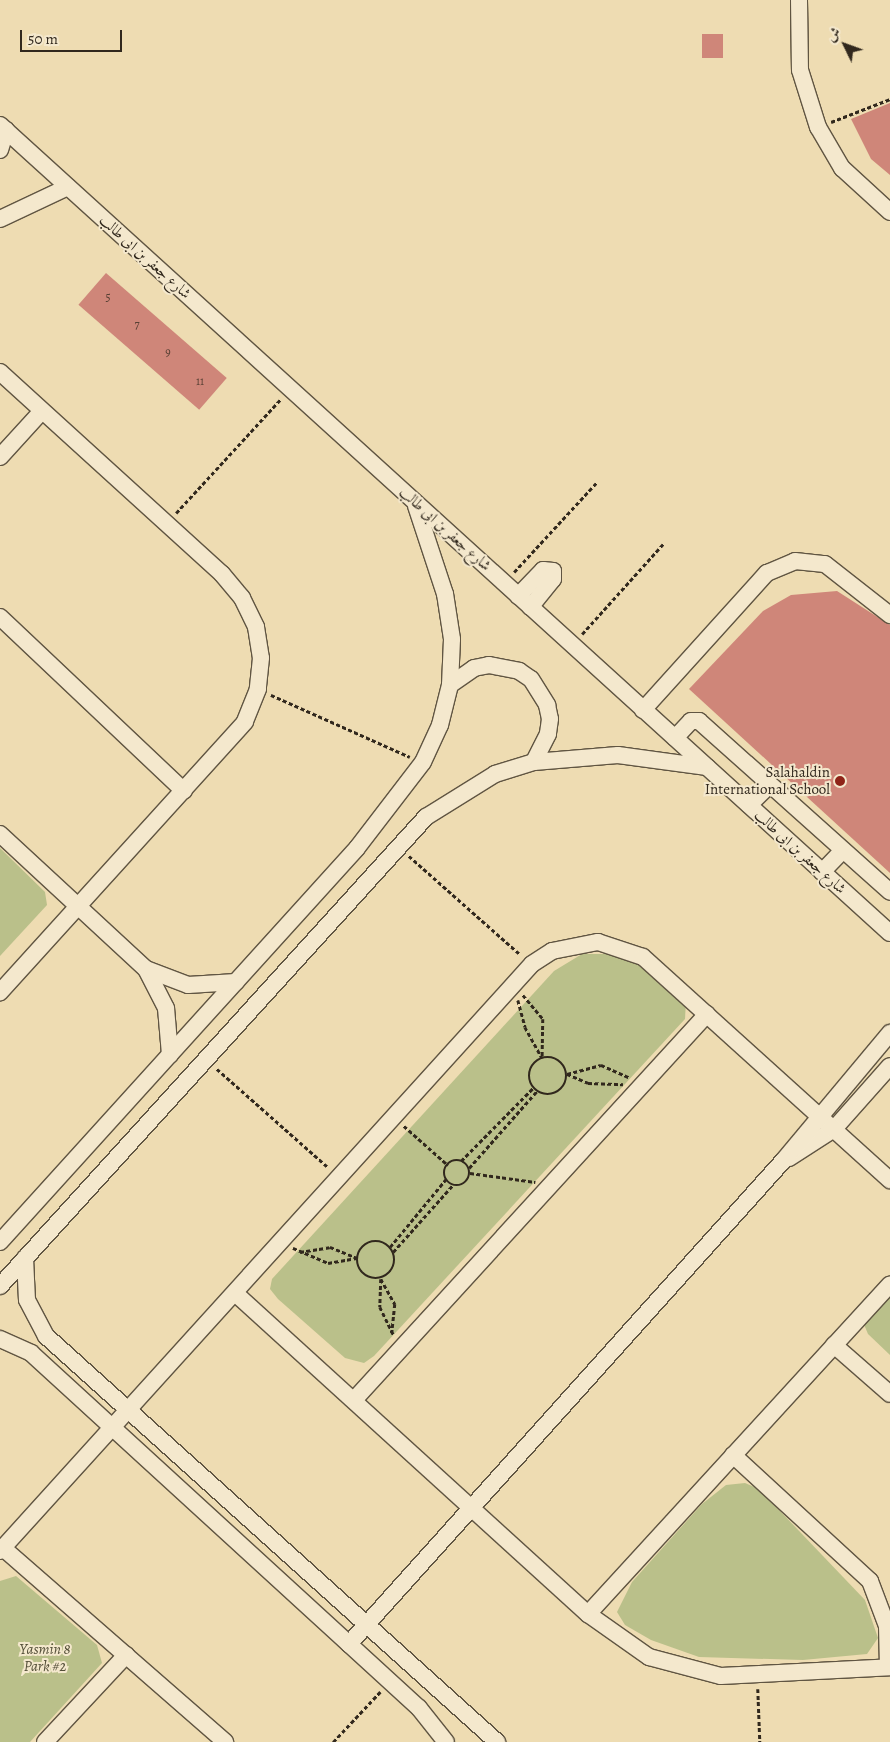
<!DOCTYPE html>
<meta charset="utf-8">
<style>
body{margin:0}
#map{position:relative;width:890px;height:1742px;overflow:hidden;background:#eedcb2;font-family:Alegreya,Amiri,serif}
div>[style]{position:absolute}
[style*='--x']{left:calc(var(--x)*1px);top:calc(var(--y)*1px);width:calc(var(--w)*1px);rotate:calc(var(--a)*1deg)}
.green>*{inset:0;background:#bac08a}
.building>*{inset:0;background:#cf8679;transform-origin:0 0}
.path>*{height:2.5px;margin-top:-1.25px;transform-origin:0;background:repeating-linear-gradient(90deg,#31281d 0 4px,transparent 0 6.5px)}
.path>.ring{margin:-1.25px;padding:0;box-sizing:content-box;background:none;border:2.5px solid #31281d;border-radius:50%}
.roads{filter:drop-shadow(1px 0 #605542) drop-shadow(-1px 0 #605542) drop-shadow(0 1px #605542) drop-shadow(0 -1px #605542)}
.minor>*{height:16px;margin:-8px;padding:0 8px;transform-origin:8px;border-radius:8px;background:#f4e8cd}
.dots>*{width:14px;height:14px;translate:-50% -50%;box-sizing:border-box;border:2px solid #f4e8cd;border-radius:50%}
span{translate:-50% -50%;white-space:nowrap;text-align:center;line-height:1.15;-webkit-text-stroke:4px #f4e8cd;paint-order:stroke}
.number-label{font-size:12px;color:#584034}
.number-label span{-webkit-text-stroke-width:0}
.street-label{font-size:15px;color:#31281d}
.poi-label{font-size:15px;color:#31281d}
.right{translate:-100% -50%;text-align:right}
.park-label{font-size:15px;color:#534e38;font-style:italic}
.north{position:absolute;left:820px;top:20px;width:50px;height:50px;-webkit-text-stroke:4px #f4e8cd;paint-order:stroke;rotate:312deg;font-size:14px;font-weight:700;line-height:20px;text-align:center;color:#31281d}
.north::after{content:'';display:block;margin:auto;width:18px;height:22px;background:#31281d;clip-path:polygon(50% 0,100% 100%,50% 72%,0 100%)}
.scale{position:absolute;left:20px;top:30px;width:102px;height:22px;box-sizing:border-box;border:2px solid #31281d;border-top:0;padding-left:6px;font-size:15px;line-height:18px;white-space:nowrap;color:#31281d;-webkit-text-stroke:4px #f4e8cd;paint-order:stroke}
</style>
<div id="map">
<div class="green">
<div style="clip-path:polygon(0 848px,45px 892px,47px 905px,0 956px)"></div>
<div style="clip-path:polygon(582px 954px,627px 954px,686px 1001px,685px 1019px,374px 1356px,364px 1363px,345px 1358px,278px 1299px,270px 1289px,272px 1279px,554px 971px)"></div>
<div style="clip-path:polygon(890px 1293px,890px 1355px,868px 1334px,863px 1322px)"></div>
<div style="clip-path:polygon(745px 1483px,759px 1489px,865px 1600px,878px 1638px,867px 1654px,803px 1660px,699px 1657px,651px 1640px,625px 1625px,617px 1612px,632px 1582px,702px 1504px,726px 1485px)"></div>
<div style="clip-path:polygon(16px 1576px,97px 1645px,102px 1663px,30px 1742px,0 1742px,0 1581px)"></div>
</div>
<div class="building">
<div style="left:702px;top:34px;width:21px;height:24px"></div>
<div style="clip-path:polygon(890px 103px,890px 175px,871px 159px,851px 119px)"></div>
<div style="left:106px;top:273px;width:160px;height:42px;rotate:41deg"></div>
<div style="clip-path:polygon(837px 591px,890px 625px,890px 873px,689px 689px,763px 611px,791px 595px)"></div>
</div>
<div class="path">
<div style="--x:831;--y:122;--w:63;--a:-21.3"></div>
<div style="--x:176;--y:513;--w:154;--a:-47.4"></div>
<div style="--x:514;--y:572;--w:121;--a:-47.3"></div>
<div style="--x:582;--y:634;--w:121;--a:-48"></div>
<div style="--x:271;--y:695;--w:152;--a:24"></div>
<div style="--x:409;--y:856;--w:149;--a:41.5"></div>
<div style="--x:523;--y:995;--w:31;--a:50"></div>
<div style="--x:543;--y:1019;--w:39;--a:91"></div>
<div style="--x:518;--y:1000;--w:28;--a:75"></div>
<div style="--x:525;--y:1027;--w:35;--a:61"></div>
<div class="ring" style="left:529px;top:1057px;width:35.5px;height:35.5px"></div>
<div style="--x:217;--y:1069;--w:149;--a:41.5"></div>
<div style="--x:567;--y:1074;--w:23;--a:23"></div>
<div style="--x:588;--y:1083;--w:35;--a:2"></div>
<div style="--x:567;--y:1074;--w:35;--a:-15"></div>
<div style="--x:601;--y:1065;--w:32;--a:24"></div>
<div style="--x:404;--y:1126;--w:59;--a:41.6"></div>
<div class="ring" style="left:444px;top:1160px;width:23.5px;height:23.5px"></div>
<div style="--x:461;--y:1161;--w:103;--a:-45.4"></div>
<div style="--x:469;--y:1168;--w:103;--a:-48.6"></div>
<div style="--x:470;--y:1173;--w:66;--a:7.9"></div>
<div class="ring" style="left:357px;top:1241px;width:35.5px;height:35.5px"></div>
<div style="--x:390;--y:1247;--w:88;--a:-50.5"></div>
<div style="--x:293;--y:1248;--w:38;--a:23"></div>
<div style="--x:328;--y:1263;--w:29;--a:-10"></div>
<div style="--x:300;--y:1252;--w:30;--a:-9"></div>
<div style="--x:330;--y:1247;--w:29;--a:22"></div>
<div style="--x:393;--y:1252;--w:90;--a:-48.2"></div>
<div style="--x:381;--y:1279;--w:28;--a:92"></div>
<div style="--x:380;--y:1307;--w:32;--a:64"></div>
<div style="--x:381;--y:1279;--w:29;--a:61"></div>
<div style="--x:395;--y:1304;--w:29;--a:96"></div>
<div style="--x:758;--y:1689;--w:53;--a:87.8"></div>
<div style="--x:333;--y:1742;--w:69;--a:-46.8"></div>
</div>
<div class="roads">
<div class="minor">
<div style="--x:799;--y:0;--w:70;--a:89.2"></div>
<div style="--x:800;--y:70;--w:60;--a:72.5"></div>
<div style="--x:818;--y:127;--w:48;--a:59.7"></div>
<div style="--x:842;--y:168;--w:65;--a:42.5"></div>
<div style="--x:0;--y:125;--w:1202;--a:42.24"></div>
<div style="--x:0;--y:150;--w:21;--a:-73"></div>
<div style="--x:0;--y:219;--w:75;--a:-25.2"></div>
<div style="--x:0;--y:372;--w:300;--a:42.3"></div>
<div style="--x:222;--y:574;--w:31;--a:50"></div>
<div style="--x:242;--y:598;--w:32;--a:64"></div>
<div style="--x:256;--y:627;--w:31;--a:81"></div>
<div style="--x:261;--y:658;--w:31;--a:96"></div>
<div style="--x:258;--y:689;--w:35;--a:112"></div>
<div style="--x:245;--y:722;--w:365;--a:132.2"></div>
<div style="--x:0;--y:457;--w:62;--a:-47.6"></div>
<div style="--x:518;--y:596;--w:36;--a:-46"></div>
<div style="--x:543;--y:570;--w:10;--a:6"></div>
<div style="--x:553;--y:571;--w:8;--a:90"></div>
<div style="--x:553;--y:579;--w:36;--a:129"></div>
<div style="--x:0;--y:617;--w:253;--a:43.4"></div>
<div style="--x:450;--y:685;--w:29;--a:-35"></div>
<div style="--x:474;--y:668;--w:15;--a:-11"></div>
<div style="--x:489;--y:665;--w:31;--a:11"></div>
<div style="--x:519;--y:671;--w:14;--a:34"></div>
<div style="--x:531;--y:679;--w:31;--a:58"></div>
<div style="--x:547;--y:705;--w:14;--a:78"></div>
<div style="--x:550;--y:719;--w:15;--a:98"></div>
<div style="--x:548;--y:734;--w:31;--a:117"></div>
<div style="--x:643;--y:710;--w:185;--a:-47.9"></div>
<div style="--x:767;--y:573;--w:30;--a:-23"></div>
<div style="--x:795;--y:561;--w:30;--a:6"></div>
<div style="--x:825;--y:564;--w:83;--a:38.1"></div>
<div style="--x:675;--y:738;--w:23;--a:-47"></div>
<div style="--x:691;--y:721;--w:8;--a:0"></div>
<div style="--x:699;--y:721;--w:256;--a:41.8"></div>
<div style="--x:749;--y:805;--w:29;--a:-44"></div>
<div style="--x:0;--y:834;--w:199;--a:42.8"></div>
<div style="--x:146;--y:969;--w:44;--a:62.9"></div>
<div style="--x:166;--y:1008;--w:47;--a:85.1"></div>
<div style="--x:822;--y:872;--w:30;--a:-46"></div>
<div style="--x:146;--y:969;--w:45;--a:20.9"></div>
<div style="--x:188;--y:985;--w:48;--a:-3.6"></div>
<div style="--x:789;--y:1158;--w:54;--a:-32.8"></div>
<div style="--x:834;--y:1129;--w:84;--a:-48.4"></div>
<div style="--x:0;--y:1242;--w:532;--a:-47.82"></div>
<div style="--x:357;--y:848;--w:108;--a:-52.5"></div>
<div style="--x:423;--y:762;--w:41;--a:-65.3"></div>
<div style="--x:440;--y:725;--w:41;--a:-76"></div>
<div style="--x:450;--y:685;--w:46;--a:-87.5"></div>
<div style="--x:452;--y:639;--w:46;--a:-98.8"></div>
<div style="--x:445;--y:594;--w:93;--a:-108.2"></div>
<div style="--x:25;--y:1258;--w:42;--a:87.3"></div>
<div style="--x:27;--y:1300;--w:41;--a:62.2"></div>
<div style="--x:46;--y:1336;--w:607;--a:41.99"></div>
<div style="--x:0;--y:1286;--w:634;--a:-47.75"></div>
<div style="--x:426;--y:817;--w:81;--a:-31.9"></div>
<div style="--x:495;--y:774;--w:41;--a:-17.1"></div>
<div style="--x:534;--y:762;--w:84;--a:-4.8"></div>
<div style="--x:618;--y:755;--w:90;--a:7.7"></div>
<div style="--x:235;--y:1293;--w:477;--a:42.3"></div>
<div style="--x:588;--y:1614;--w:75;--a:35.2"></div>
<div style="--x:649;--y:1657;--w:74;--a:14.8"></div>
<div style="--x:721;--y:1676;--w:169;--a:-3"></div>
<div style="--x:0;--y:1339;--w:34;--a:24"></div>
<div style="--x:31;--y:1353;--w:526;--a:42.46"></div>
<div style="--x:419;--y:1708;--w:43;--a:51.5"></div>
<div style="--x:834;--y:1345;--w:74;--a:41.2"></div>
<div style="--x:354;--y:1400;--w:523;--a:-47.56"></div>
<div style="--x:733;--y:1455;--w:186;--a:42.6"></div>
<div style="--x:870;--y:1581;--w:48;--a:69.3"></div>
<div style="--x:887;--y:1626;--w:41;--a:88.6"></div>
<div style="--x:3;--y:1548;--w:295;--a:41.1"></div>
<div style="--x:0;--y:1551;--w:792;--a:-47.81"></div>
<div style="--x:532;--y:964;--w:24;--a:-33"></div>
<div style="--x:552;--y:951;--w:47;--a:-11.1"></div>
<div style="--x:598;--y:942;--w:47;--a:18.4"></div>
<div style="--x:643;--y:957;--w:333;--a:42.1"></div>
<div style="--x:588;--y:1614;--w:447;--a:-47.5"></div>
<div style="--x:349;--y:1644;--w:649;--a:-48.06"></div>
<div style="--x:783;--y:1161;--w:167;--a:-50.1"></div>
<div style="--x:45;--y:1742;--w:119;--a:-47"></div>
</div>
</div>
<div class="dots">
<div style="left:840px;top:781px;background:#8f2418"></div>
</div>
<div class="number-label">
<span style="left:108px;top:298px">5</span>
<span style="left:137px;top:325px">7</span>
<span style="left:168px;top:353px">9</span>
<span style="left:200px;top:382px">11</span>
</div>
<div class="street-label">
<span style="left:145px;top:257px;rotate:42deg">شارع جعفر بن ابى طالب</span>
<span style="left:445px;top:529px;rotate:42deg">شارع جعفر بن ابى طالب</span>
<span style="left:800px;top:852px;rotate:42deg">شارع جعفر بن ابى طالب</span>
</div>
<div class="poi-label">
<span class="right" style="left:830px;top:781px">Salahaldin<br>International School</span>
</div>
<div class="park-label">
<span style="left:45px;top:1658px">Yasmin 8<br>Park #2</span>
</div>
<div class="north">ش</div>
<div class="scale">50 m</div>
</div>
